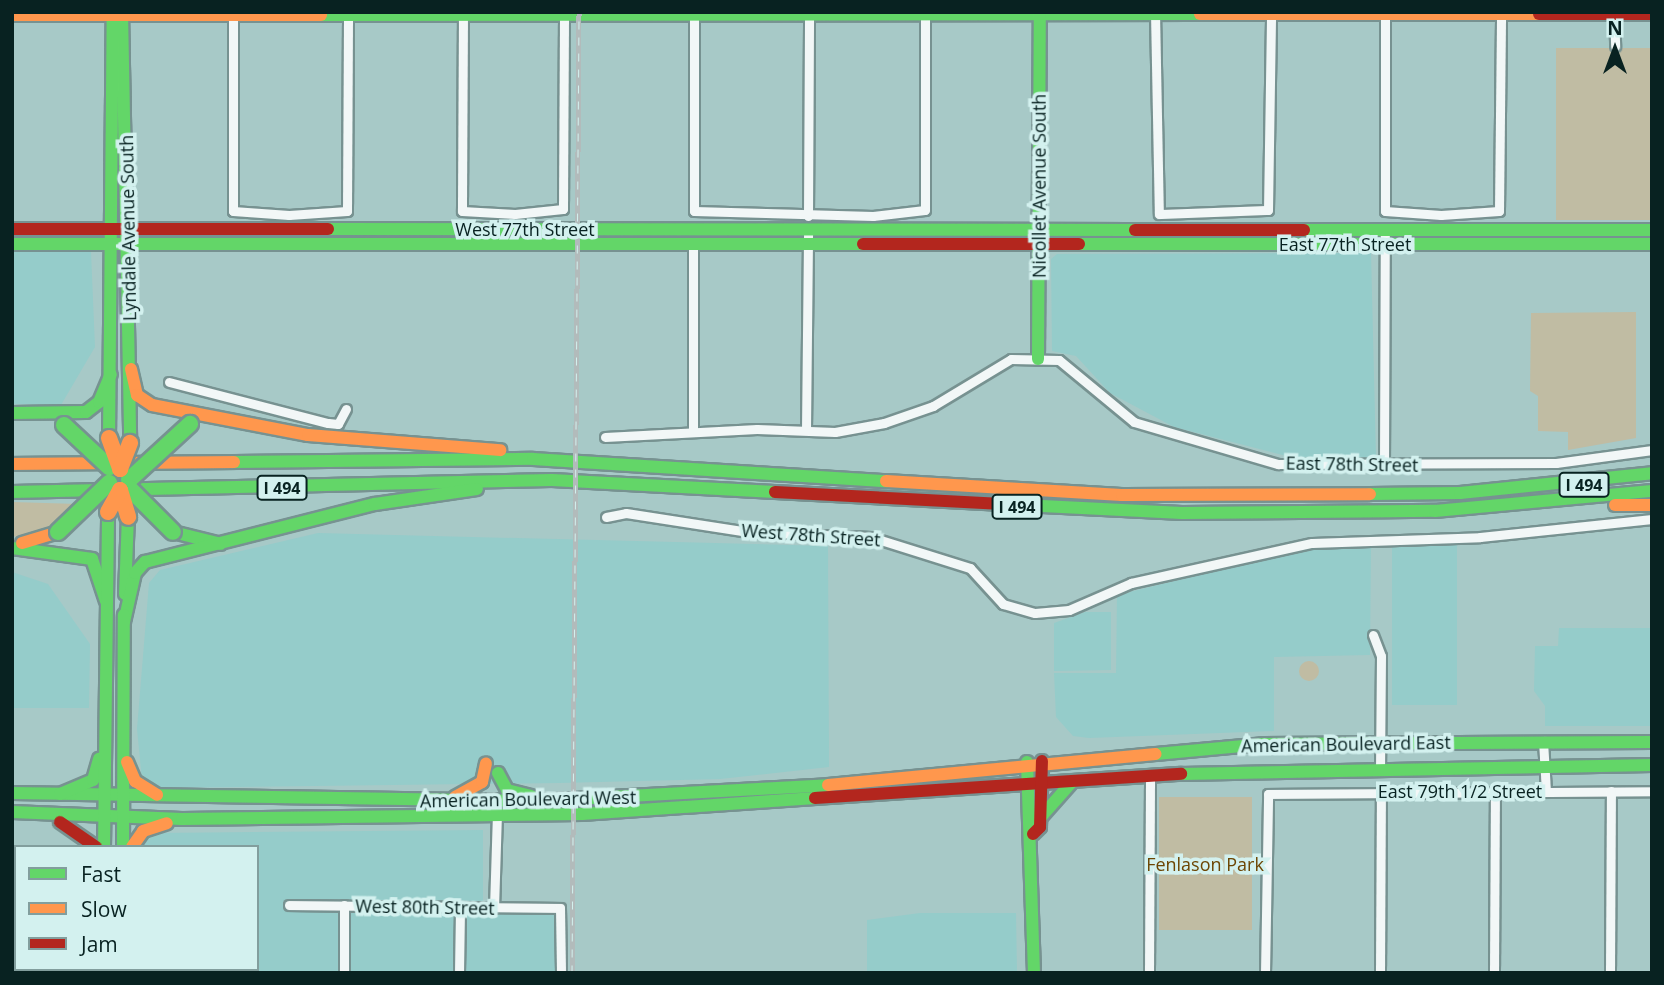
<!DOCTYPE html>
<style>
body{margin:0}
#map{position:relative;width:1664px;height:985px;overflow:hidden;background:#a7c9c7;font-family:"Open Sans",sans-serif}
div>[style]{position:absolute}
[style*='--x']{left:calc(var(--x)*1px);top:calc(var(--y)*1px);width:calc(var(--w)*1px);rotate:calc(var(--a)*1deg)}
.built>*{inset:0;background:#95ccca;transform-origin:0 0}
.green>*{inset:0;background:#c0bca3;transform-origin:0 0}
.round{border-radius:50%}
.roads{filter:drop-shadow(2px 0 #779291) drop-shadow(-2px 0 #779291) drop-shadow(0 2px #779291) drop-shadow(0 -2px #779291)}
.street>*{height:9px;margin:-4.5px;padding:0 4.5px;transform-origin:4.5px;border-radius:4.5px;background:#f2f7f7}
.fast>*{height:12px;margin:-6px;padding:0 6px;transform-origin:6px;border-radius:6px;background:#63d668}
.slow>*{height:12px;margin:-6px;padding:0 6px;transform-origin:6px;border-radius:6px;background:#ff974d}
.jam>*{height:12px;margin:-6px;padding:0 6px;transform-origin:6px;border-radius:6px;background:#b3261e}
.rail>*{height:5px;margin-top:-2.5px;transform-origin:0;background:repeating-linear-gradient(90deg,#d3f1ef 0 8px,#b2bbbb 0 16px);box-sizing:border-box;border-block:2px solid #b2bbbb}
.bridges{filter:drop-shadow(2px 0 #779291) drop-shadow(-2px 0 #779291) drop-shadow(0 2px #779291) drop-shadow(0 -2px #779291)}
.fast-bridge>*{height:16px;margin:-8px;padding:0 8px;transform-origin:8px;border-radius:8px;background:#63d668}
.slow-bridge>*{height:16px;margin:-8px;padding:0 8px;transform-origin:8px;border-radius:8px;background:#ff974d}
span{translate:-50% -50%;white-space:nowrap;text-align:center;line-height:1.15;-webkit-text-stroke:7px #d3f1ef;paint-order:stroke}
.shield-label span{padding:2px 5px;background:#d3f1ef;border:2px solid;border-radius:5px;-webkit-text-stroke-width:0}
.shield-label{font-size:16px;color:#082221;font-weight:700}
.street-label{font-size:18px;color:#082221}
.park-label{font-size:18px;color:#6c4503}
.frame{position:absolute;inset:0;border:14px solid #082221;pointer-events:none}
.legend{position:absolute;left:14px;top:845px;width:245px;height:126px;box-sizing:border-box;background:#d3f1ef;border:2px solid #829e9d;margin:0;padding:9px 12px;list-style:none;font-size:21px;color:#082221}
.legend li{display:flex;align-items:center;gap:14px;height:35px}
.legend b{width:35px;border:2px solid #829e9d}
.north{position:absolute;left:1580px;top:14px;width:70px;height:70px;-webkit-text-stroke:5px #d3f1ef;paint-order:stroke;rotate:0deg;font-size:19px;font-weight:700;line-height:28px;text-align:center;color:#082221}
.north::after{content:'';display:block;margin:auto;width:24px;height:32px;background:#082221;clip-path:polygon(50% 0,100% 100%,50% 72%,0 100%)}
</style>
<div id="map">
<div class="built">
<div style="clip-path:polygon(12px 252px,91px 252px,95px 347px,61px 405px,12px 404px)"></div>
<div style="clip-path:polygon(1371px 253px,1376px 458px,1294px 458px,1174px 427px,1110px 393px,1076px 356px,1052px 351px,1051px 259px,1057px 254px)"></div>
<div style="clip-path:polygon(318px 533px,828px 546px,829px 767px,720px 779px,559px 783px,156px 788px,142px 780px,137px 729px,149px 583px,160px 570px)"></div>
<div style="left:1457px;top:545px;width:160px;height:65px;rotate:90deg"></div>
<div style="clip-path:polygon(1371px 548px,1370px 655px,1274px 657px,1274px 731px,1089px 738px,1073px 736px,1056px 717px,1054px 673px,1116px 673px,1117px 595px,1302px 550px)"></div>
<div style="clip-path:polygon(12px 572px,48px 584px,90px 644px,89px 708px,12px 708px)"></div>
<div style="clip-path:polygon(1085px 612px,1111px 612px,1111px 670px,1054px 671px,1054px 623px)"></div>
<div style="clip-path:polygon(1559px 628px,1652px 628px,1652px 726px,1545px 726px,1545px 706px,1534px 691px,1535px 646px,1558px 646px)"></div>
<div style="clip-path:polygon(483px 830px,483px 912px,556px 913px,555px 973px,136px 973px,257px 969px,257px 847px,139px 847px,154px 833px)"></div>
<div style="clip-path:polygon(920px 913px,1016px 913px,1017px 973px,867px 973px,867px 920px)"></div>
</div>
<div class="green">
<div style="left:1556px;top:48px;width:96px;height:172px"></div>
<div style="clip-path:polygon(1636px 312px,1636px 438px,1568px 450px,1568px 432px,1538px 431px,1538px 396px,1530px 391px,1531px 313px)"></div>
<div style="clip-path:polygon(12px 502px,78px 504px,45px 533px,18px 537px,12px 536px)"></div>
<div class="round" style="left:1299px;top:661px;width:20px;height:20px"></div>
<div style="left:1159px;top:797px;width:93px;height:133px"></div>
</div>
<div class="roads">
<div class="street">
<div style="--x:233;--y:12;--w:199;--a:90"></div>
<div style="--x:233;--y:211;--w:56;--a:4.1"></div>
<div style="--x:289;--y:215;--w:58;--a:-3.9"></div>
<div style="--x:347;--y:211;--w:199;--a:-89.7"></div>
<div style="--x:463;--y:12;--w:199;--a:90.3"></div>
<div style="--x:462;--y:211;--w:53;--a:3.2"></div>
<div style="--x:515;--y:214;--w:48;--a:-5.9"></div>
<div style="--x:563;--y:209;--w:197;--a:-89.7"></div>
<div style="--x:694;--y:12;--w:199;--a:90"></div>
<div style="--x:694;--y:211;--w:179;--a:1.6"></div>
<div style="--x:873;--y:216;--w:52;--a:-6.6"></div>
<div style="--x:925;--y:210;--w:198;--a:-90"></div>
<div style="--x:1155;--y:12;--w:202;--a:88.9"></div>
<div style="--x:1159;--y:214;--w:109;--a:-2.1"></div>
<div style="--x:1268;--y:210;--w:198;--a:-89.1"></div>
<div style="--x:1385;--y:12;--w:199;--a:90"></div>
<div style="--x:1385;--y:211;--w:56;--a:4.1"></div>
<div style="--x:1441;--y:215;--w:58;--a:-3.9"></div>
<div style="--x:1499;--y:211;--w:199;--a:-89.4"></div>
<div style="--x:1614;--y:12;--w:34;--a:88"></div>
<div style="--x:808;--y:216;--w:204;--a:-89.7"></div>
<div style="--x:169;--y:382;--w:164;--a:14.5"></div>
<div style="--x:328;--y:423;--w:10;--a:6"></div>
<div style="--x:338;--y:424;--w:17;--a:-62"></div>
<div style="--x:806;--y:430;--w:200;--a:-89.4"></div>
<div style="--x:693;--y:432;--w:187;--a:-90"></div>
<div style="--x:605;--y:437;--w:152;--a:-3"></div>
<div style="--x:757;--y:429;--w:78;--a:2.2"></div>
<div style="--x:835;--y:432;--w:50;--a:-10.4"></div>
<div style="--x:884;--y:423;--w:52;--a:-19.1"></div>
<div style="--x:933;--y:406;--w:91;--a:-31.1"></div>
<div style="--x:1011;--y:359;--w:48;--a:1.2"></div>
<div style="--x:1059;--y:360;--w:97;--a:39.6"></div>
<div style="--x:1134;--y:422;--w:150;--a:16.3"></div>
<div style="--x:1278;--y:464;--w:278;--a:-0.2"></div>
<div style="--x:1556;--y:463;--w:97;--a:-7.7"></div>
<div style="--x:1384;--y:465;--w:234;--a:-89.8"></div>
<div style="--x:606;--y:517;--w:20;--a:-11"></div>
<div style="--x:626;--y:513;--w:124;--a:8.8"></div>
<div style="--x:749;--y:532;--w:122;--a:2.3"></div>
<div style="--x:871;--y:537;--w:104;--a:17.4"></div>
<div style="--x:970;--y:568;--w:49;--a:47.5"></div>
<div style="--x:1003;--y:604;--w:33;--a:16"></div>
<div style="--x:1035;--y:613;--w:34;--a:-5"></div>
<div style="--x:1069;--y:610;--w:68;--a:-23.5"></div>
<div style="--x:1131;--y:583;--w:185;--a:-12.5"></div>
<div style="--x:1312;--y:543;--w:168;--a:-2"></div>
<div style="--x:1480;--y:537;--w:173;--a:-6"></div>
<div style="--x:1373;--y:635;--w:22;--a:69"></div>
<div style="--x:1381;--y:656;--w:110;--a:90.5"></div>
<div style="--x:1543;--y:741;--w:50;--a:86.6"></div>
<div style="--x:289;--y:905;--w:271;--a:0.6"></div>
<div style="--x:560;--y:908;--w:65;--a:89.1"></div>
<div style="--x:494;--y:908;--w:93;--a:-88.2"></div>
<div style="--x:344;--y:973;--w:68;--a:-90"></div>
<div style="--x:459;--y:973;--w:65;--a:-89.1"></div>
<div style="--x:1149;--y:973;--w:197;--a:-89.7"></div>
<div style="--x:1265;--y:973;--w:179;--a:-89"></div>
<div style="--x:1268;--y:794;--w:384;--a:-0.4"></div>
<div style="--x:1380;--y:973;--w:182;--a:-89.7"></div>
<div style="--x:1494;--y:973;--w:182;--a:-89.7"></div>
<div style="--x:1610;--y:973;--w:182;--a:-89.7"></div>
</div>
<div class="fast">
<div style="--x:122;--y:12;--w:431;--a:88.9"></div>
<div style="--x:321;--y:15;--w:879;--a:-0.07"></div>
<div style="--x:328;--y:229;--w:807;--a:0.07"></div>
<div style="--x:1304;--y:230;--w:348;--a:0"></div>
<div style="--x:12;--y:244;--w:851;--a:0"></div>
<div style="--x:1079;--y:244;--w:573;--a:0"></div>
<div style="--x:1038;--y:359;--w:347;--a:-89.7"></div>
<div style="--x:12;--y:413;--w:74;--a:-0.8"></div>
<div style="--x:86;--y:412;--w:16;--a:-38"></div>
<div style="--x:99;--y:402;--w:30;--a:-67"></div>
<div style="--x:109;--y:438;--w:426;--a:-89.5"></div>
<div style="--x:234;--y:462;--w:299;--a:-0.6"></div>
<div style="--x:533;--y:459;--w:354;--a:3.6"></div>
<div style="--x:12;--y:492;--w:540;--a:-1.27"></div>
<div style="--x:552;--y:480;--w:223;--a:3.1"></div>
<div style="--x:1370;--y:494;--w:90;--a:-0.6"></div>
<div style="--x:1460;--y:493;--w:193;--a:-5.9"></div>
<div style="--x:1022;--y:505;--w:160;--a:2.9"></div>
<div style="--x:1182;--y:513;--w:253;--a:-0.5"></div>
<div style="--x:1435;--y:511;--w:218;--a:-5.3"></div>
<div style="--x:173;--y:532;--w:49;--a:14"></div>
<div style="--x:12;--y:548;--w:81;--a:7.8"></div>
<div style="--x:92;--y:559;--w:44;--a:71.6"></div>
<div style="--x:125;--y:594;--w:77;--a:-87.8"></div>
<div style="--x:124;--y:622;--w:50;--a:-77.3"></div>
<div style="--x:135;--y:573;--w:15;--a:-48"></div>
<div style="--x:145;--y:562;--w:237;--a:-14.2"></div>
<div style="--x:375;--y:504;--w:103;--a:-8.4"></div>
<div style="--x:1156;--y:754;--w:107;--a:-5.3"></div>
<div style="--x:1263;--y:744;--w:389;--a:-0.3"></div>
<div style="--x:1027;--y:762;--w:211;--a:88.1"></div>
<div style="--x:498;--y:773;--w:19;--a:62"></div>
<div style="--x:507;--y:790;--w:25;--a:14"></div>
<div style="--x:1181;--y:774;--w:471;--a:-1.1"></div>
<div style="--x:12;--y:793;--w:524;--a:0.87"></div>
<div style="--x:536;--y:801;--w:292;--a:-3.1"></div>
<div style="--x:60;--y:794;--w:36;--a:-23"></div>
<div style="--x:93;--y:780;--w:22;--a:-74"></div>
<div style="--x:12;--y:812;--w:170;--a:2.4"></div>
<div style="--x:182;--y:819;--w:400;--a:-0.7"></div>
<div style="--x:582;--y:814;--w:234;--a:-3.9"></div>
<div style="--x:1040;--y:818;--w:48;--a:-48.4"></div>
<div style="--x:104;--y:847;--w:335;--a:-89.3"></div>
<div style="--x:123;--y:847;--w:232;--a:-89.8"></div>
</div>
<div class="slow">
<div style="--x:1200;--y:14;--w:339;--a:0"></div>
<div style="--x:12;--y:15;--w:309;--a:0"></div>
<div style="--x:131;--y:369;--w:27;--a:77"></div>
<div style="--x:137;--y:395;--w:18;--a:34"></div>
<div style="--x:152;--y:405;--w:159;--a:10.9"></div>
<div style="--x:308;--y:435;--w:193;--a:4.5"></div>
<div style="--x:12;--y:464;--w:222;--a:-0.5"></div>
<div style="--x:886;--y:481;--w:236;--a:3.4"></div>
<div style="--x:1122;--y:495;--w:248;--a:-0.2"></div>
<div style="--x:1615;--y:505;--w:37;--a:0"></div>
<div style="--x:22;--y:543;--w:38;--a:-17"></div>
<div style="--x:127;--y:762;--w:21;--a:67"></div>
<div style="--x:135;--y:781;--w:26;--a:32"></div>
<div style="--x:828;--y:785;--w:329;--a:-5.4"></div>
<div style="--x:455;--y:797;--w:31;--a:-29"></div>
<div style="--x:482;--y:782;--w:19;--a:-78"></div>
<div style="--x:132;--y:847;--w:19;--a:-55"></div>
<div style="--x:143;--y:831;--w:25;--a:-18"></div>
<div style="--x:104;--y:969;--w:4;--a:90"></div>
</div>
<div class="jam">
<div style="--x:1539;--y:14;--w:113;--a:0"></div>
<div style="--x:12;--y:229;--w:316;--a:0"></div>
<div style="--x:1135;--y:230;--w:169;--a:0"></div>
<div style="--x:863;--y:244;--w:216;--a:0"></div>
<div style="--x:775;--y:492;--w:247;--a:3"></div>
<div style="--x:815;--y:798;--w:367;--a:-3.8"></div>
<div style="--x:60;--y:822;--w:44;--a:34.8"></div>
<div style="--x:1033;--y:834;--w:10;--a:-45"></div>
<div style="--x:1040;--y:827;--w:66;--a:-88.3"></div>
<div style="--x:123;--y:969;--w:4;--a:90"></div>
</div>
</div>
<div class="rail">
<div style="--x:572;--y:973;--w:961;--a:-89.58"></div>
</div>
<div class="bridges">
<div class="fast-bridge">
<div style="--x:64;--y:425;--w:62;--a:43"></div>
<div style="--x:129;--y:480;--w:83;--a:-42.6"></div>
<div style="--x:129;--y:488;--w:62;--a:45"></div>
<div style="--x:58;--y:532;--w:71;--a:-43.9"></div>
</div>
<div class="slow-bridge">
<div style="--x:109;--y:438;--w:33;--a:70"></div>
<div style="--x:120;--y:469;--w:28;--a:-69"></div>
<div style="--x:120;--y:490;--w:28;--a:73"></div>
<div style="--x:108;--y:512;--w:25;--a:-61"></div>
</div>
</div>
<div class="shield-label">
<span style="left:1584px;top:485px">I 494</span>
<span style="left:282px;top:488px">I 494</span>
<span style="left:1017px;top:507px">I 494</span>
</div>
<div class="street-label">
<span style="left:1039px;top:186px;rotate:-90deg">Nicollet Avenue South</span>
<span style="left:128px;top:228px;rotate:-91deg">Lyndale Avenue South</span>
<span style="left:525px;top:229px">West 77th Street</span>
<span style="left:1345px;top:244px">East 77th Street</span>
<span style="left:1352px;top:464px;rotate:1deg">East 78th Street</span>
<span style="left:811px;top:535px;rotate:4deg">West 78th Street</span>
<span style="left:1346px;top:744px;rotate:-1deg">American Boulevard East</span>
<span style="left:1460px;top:791px">East 79th 1/2 Street</span>
<span style="left:528px;top:799px;rotate:-1deg">American Boulevard West</span>
<span style="left:425px;top:907px;rotate:1deg">West 80th Street</span>
</div>
<div class="park-label">
<span style="left:1205px;top:864px">Fenlason Park</span>
</div>
<div class="frame"></div>
<ul class="legend">
<li><b style="height:9px;background:#63d668"></b>Fast</li>
<li><b style="height:9px;background:#ff974d"></b>Slow</li>
<li><b style="height:9px;background:#b3261e"></b>Jam</li>
</ul>
<div class="north">N</div>
</div>
